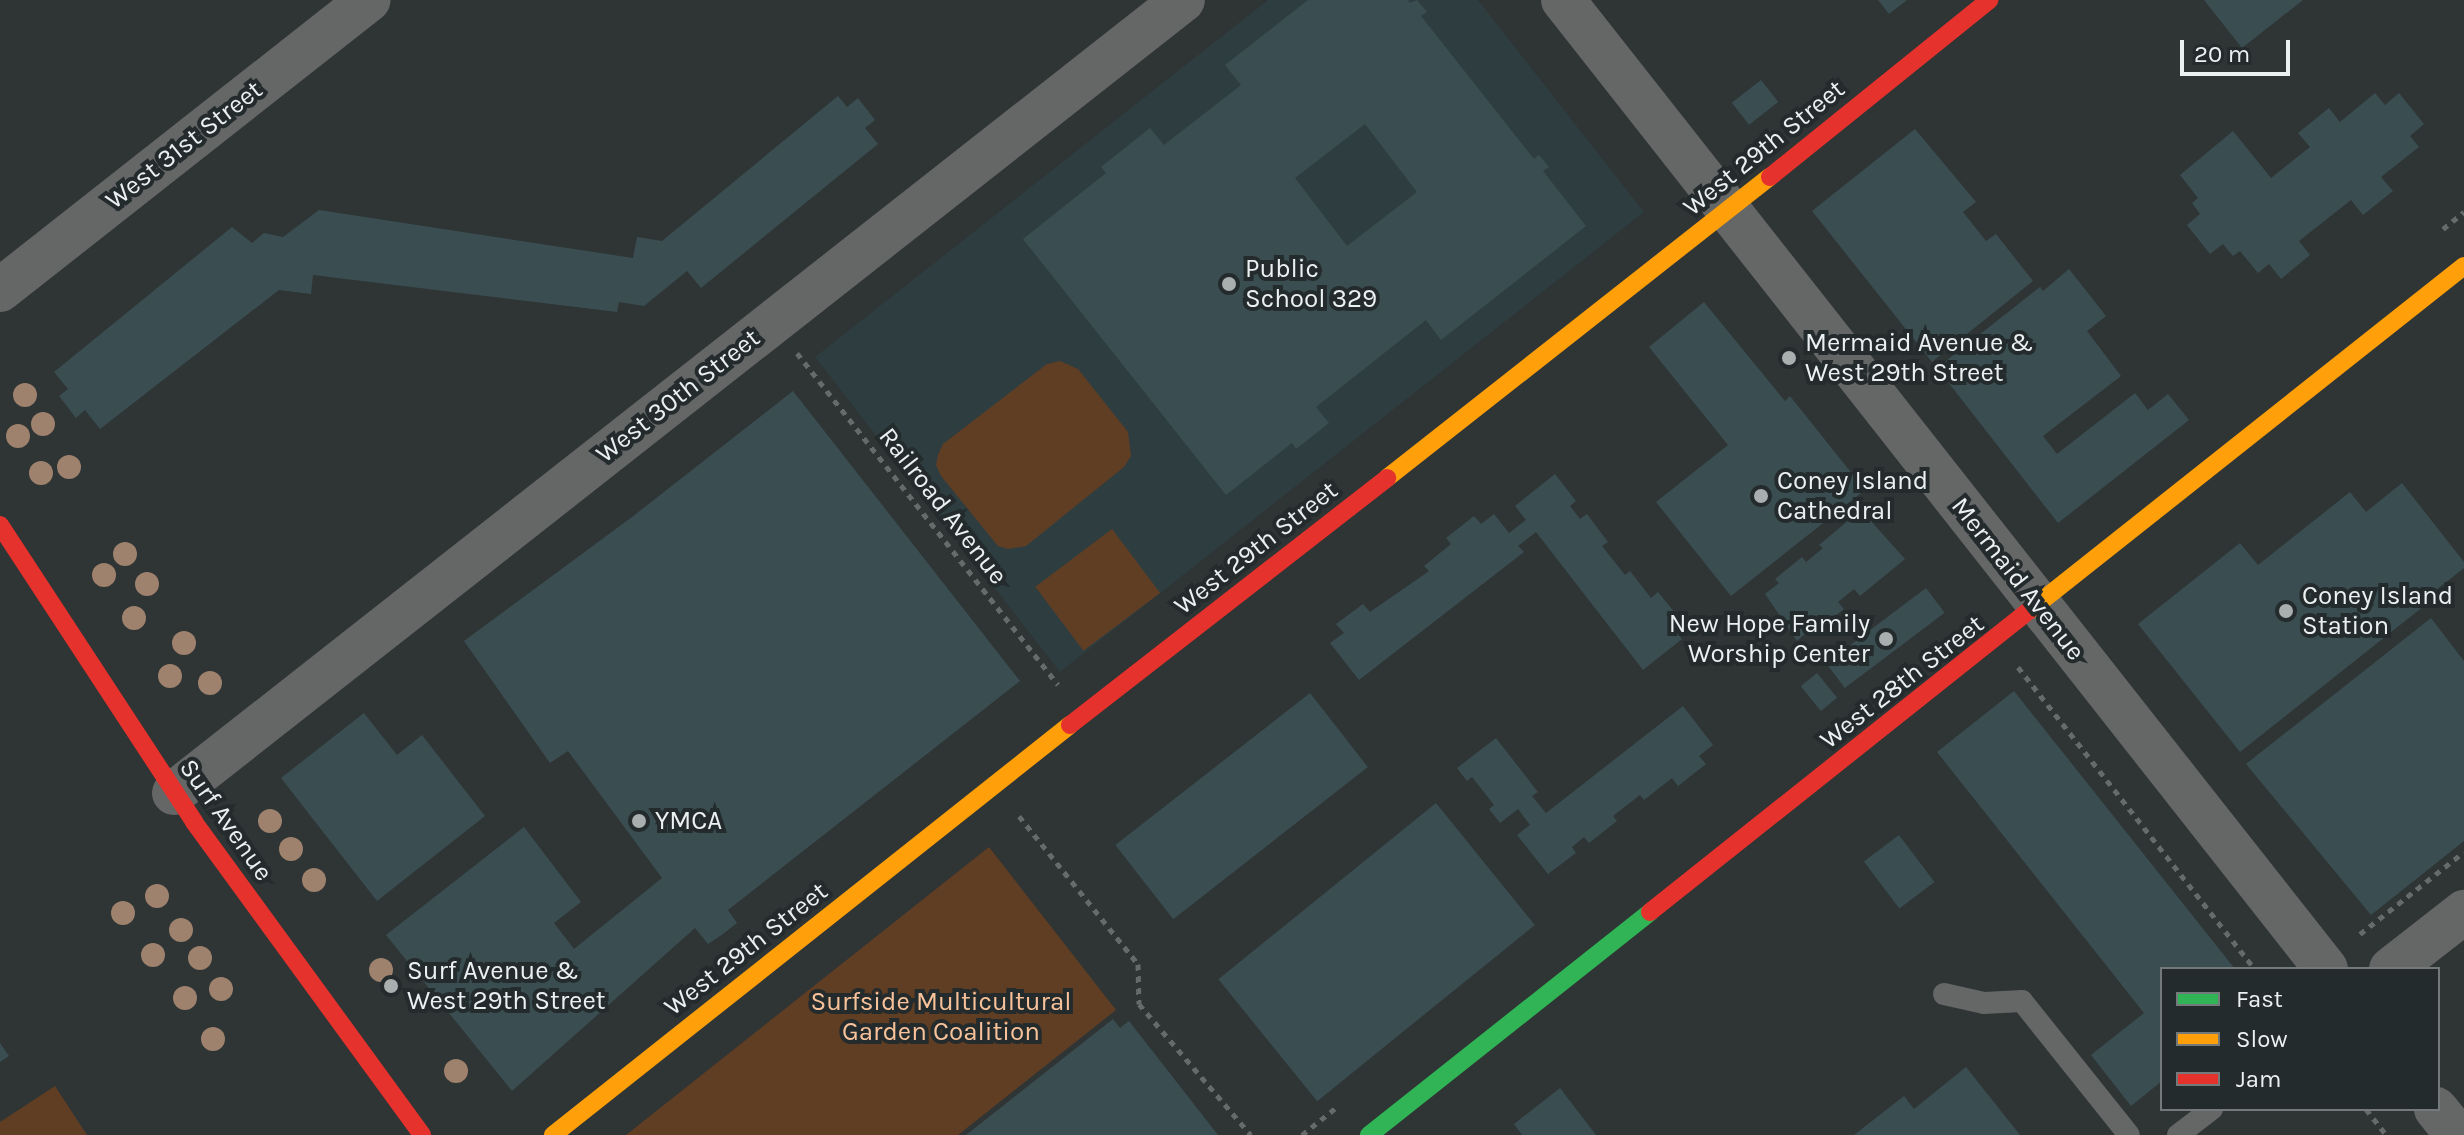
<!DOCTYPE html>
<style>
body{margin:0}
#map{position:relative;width:2464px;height:1135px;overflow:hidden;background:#2f3435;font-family:Karla,sans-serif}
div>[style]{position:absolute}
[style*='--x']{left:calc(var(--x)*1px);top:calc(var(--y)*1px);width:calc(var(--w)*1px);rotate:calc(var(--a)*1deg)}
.built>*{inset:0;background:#2e3d40}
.green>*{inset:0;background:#603e24;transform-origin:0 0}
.building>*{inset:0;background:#3a4e52;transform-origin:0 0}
.path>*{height:5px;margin-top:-2.5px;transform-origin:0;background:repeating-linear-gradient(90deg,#666a6a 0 6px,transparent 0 12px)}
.lane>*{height:22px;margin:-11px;padding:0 11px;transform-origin:11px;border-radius:11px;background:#656666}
.street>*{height:44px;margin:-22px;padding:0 22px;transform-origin:22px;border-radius:22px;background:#656666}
.fast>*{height:18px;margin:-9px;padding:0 9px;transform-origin:9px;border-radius:9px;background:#30b455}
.slow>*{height:18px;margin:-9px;padding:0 9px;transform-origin:9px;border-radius:9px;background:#ff9f0a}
.jam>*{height:18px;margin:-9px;padding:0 9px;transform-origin:9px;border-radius:9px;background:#e5322d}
.trees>*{width:24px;height:24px;margin:-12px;border-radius:50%;background:#9e826d}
.dots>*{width:22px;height:22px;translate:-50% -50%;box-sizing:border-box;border:4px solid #242b2d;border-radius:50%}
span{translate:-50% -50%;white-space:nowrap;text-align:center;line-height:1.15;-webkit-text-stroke:8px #242b2d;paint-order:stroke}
.street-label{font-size:26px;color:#ebf0f1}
.poi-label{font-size:26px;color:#ebf0f1}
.left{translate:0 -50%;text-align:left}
.right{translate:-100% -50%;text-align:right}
.park-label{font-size:26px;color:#f8c29a}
.legend{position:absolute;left:2160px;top:967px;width:280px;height:144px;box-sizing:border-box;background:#242b2d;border:2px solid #747a7b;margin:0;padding:10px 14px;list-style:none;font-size:24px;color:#ebf0f1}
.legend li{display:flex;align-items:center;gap:16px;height:40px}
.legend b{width:40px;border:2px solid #747a7b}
.scale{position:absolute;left:2180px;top:40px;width:110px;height:36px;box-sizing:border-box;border:4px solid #ebf0f1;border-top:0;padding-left:10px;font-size:24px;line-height:28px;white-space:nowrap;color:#ebf0f1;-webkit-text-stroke:6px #242b2d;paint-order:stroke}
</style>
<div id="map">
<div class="built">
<div style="clip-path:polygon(1268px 0,1478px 0,1644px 212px,1060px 672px,815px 357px)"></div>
</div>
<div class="green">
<div style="clip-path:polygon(1060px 361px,1078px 369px,1128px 432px,1131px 456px,1124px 467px,1026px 546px,1008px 549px,998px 546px,941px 476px,936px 465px,938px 455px,943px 444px,1047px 364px)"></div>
<div style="left:1112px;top:529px;width:80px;height:96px;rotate:53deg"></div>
<div style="clip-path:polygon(989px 847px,1116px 1010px,958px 1135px,626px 1135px)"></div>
<div style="clip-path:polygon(55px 1086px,87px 1135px,0 1135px,0 1122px)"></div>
</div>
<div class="building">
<div style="clip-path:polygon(evenodd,1308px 0,1408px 0,1410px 3px,1417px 0,1427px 12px,1421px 16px,1534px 159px,1539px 155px,1549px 167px,1543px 171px,1586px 226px,1441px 340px,1426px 320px,1316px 407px,1329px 423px,1296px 449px,1292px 443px,1226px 495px,1023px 239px,1106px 173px,1101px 167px,1150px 128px,1164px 145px,1241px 85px,1225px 65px,1308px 0,1365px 124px,1417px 192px,1347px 246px,1295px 178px,1365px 124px)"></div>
<div style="clip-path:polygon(1878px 0,1907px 0,1889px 14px)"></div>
<div style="clip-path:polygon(2204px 0,2303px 0,2242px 48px)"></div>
<div style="left:1761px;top:80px;width:28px;height:37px;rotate:52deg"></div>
<div style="clip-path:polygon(2375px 93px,2385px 105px,2399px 93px,2424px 124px,2410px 136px,2419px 147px,2381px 177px,2393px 191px,2363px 215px,2351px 200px,2299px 241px,2310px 255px,2281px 279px,2269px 264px,2258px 273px,2240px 251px,2233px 256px,2223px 244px,2210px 254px,2187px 225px,2200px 214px,2192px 203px,2198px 198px,2180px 175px,2233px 131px,2271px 178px,2310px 147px,2298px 133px,2329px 108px,2340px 122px)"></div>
<div style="clip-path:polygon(838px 96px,847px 107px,858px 98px,875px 120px,865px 128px,878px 144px,701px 288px,687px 271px,644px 306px,619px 302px,617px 312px,313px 275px,311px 294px,279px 290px,100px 429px,85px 410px,76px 418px,59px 396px,68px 389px,54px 372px,232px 227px,252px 243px,264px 233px,283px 237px,319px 210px,633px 258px,637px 237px,662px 241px)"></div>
<div style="clip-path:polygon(1915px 129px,1976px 202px,1963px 212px,1986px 241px,1996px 234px,2033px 281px,1932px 362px,1812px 211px)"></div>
<div style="clip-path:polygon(2069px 269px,2106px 316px,2087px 331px,2121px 376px,2043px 436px,2057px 454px,2135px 393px,2148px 410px,2168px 394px,2189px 420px,2058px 523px,1937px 368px,2040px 287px,2043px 291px)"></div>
<div style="clip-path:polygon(1704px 302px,1785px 401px,1790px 396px,1865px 490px,1731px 596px,1656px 502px,1728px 445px,1649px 347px)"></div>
<div style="clip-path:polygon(793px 391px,1020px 681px,728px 910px,737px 923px,723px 934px,708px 944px,695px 928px,512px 1091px,386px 935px,524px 827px,581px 902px,554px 923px,574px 949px,662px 878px,568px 751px,550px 763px,464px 641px,632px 517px)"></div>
<div style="clip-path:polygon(1555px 474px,1576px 501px,1570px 506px,1580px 519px,1587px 514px,1608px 542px,1602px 546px,1625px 575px,1630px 571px,1651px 598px,1658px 592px,1680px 619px,1671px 625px,1682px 639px,1643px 670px,1536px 532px,1518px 546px,1524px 552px,1359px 680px,1330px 643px,1344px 633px,1336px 624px,1363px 604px,1370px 612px,1422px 576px,1429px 571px,1424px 566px,1451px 544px,1446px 538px,1474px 516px,1481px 524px,1494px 514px,1509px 533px,1526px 520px,1515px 506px)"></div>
<div style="clip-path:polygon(2402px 483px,2464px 562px,2464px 568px,2431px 594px,2434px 598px,2240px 752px,2138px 624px,2240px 543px,2258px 565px,2350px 492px,2366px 512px)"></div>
<div style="clip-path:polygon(1861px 510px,1905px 559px,1860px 596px,1854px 589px,1838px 602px,1844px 609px,1816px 631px,1813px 627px,1797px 641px,1765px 594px,1779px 583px,1775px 579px,1802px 557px,1806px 562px,1823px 548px,1819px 545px)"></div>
<div style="left:1926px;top:588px;width:31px;height:125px;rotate:53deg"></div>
<div style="clip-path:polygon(2431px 618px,2464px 661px,2464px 841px,2371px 915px,2246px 764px)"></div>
<div style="left:1817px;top:673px;width:32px;height:21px;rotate:51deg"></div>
<div style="clip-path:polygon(2014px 691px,2235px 969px,2162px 969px,2162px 1081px,2131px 1106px,2091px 1055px,2144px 1013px,1937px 752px)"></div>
<div style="left:1310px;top:693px;width:94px;height:247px;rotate:52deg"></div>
<div style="clip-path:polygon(1683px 706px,1713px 745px,1699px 756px,1706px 764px,1678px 786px,1672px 778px,1644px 800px,1640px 795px,1613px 816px,1617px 821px,1589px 843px,1584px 837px,1572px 847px,1576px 853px,1548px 874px,1517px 835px,1530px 825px,1518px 809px,1500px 823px,1489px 809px,1494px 805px,1472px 777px,1467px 781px,1457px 768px,1496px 738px,1538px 792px,1532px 796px,1546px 813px)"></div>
<div style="clip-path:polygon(364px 713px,397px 755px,422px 735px,485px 816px,377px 901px,281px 778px)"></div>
<div style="left:1436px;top:803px;width:157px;height:280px;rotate:51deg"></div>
<div style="left:1899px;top:835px;width:59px;height:44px;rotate:53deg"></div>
<div style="clip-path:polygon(1113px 1019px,1120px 1028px,1129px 1021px,1218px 1135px,966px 1135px)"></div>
<div style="clip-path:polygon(0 1043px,9px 1056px,0 1062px)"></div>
<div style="clip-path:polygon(1966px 1067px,2020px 1135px,1854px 1135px,1904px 1096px,1914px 1109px)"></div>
<div style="clip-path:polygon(1560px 1088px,1596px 1135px,1522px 1135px,1514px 1124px)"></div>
</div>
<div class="path">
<div style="--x:2443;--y:229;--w:27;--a:-39"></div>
<div style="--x:797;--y:353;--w:422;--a:51.8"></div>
<div style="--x:2018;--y:667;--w:384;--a:51.9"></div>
<div style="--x:1019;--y:816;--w:190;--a:51.2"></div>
<div style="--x:1138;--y:964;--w:40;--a:88.6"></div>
<div style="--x:1139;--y:1004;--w:172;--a:49.5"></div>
<div style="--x:2360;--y:934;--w:132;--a:-38.3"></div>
<div style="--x:2366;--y:1109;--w:33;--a:52"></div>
<div style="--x:1302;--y:1135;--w:46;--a:-38.9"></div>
</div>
<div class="lane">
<div style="--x:1944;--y:994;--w:41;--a:12.7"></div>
<div style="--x:1984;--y:1003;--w:38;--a:-3"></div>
<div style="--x:2022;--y:1001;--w:171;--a:51.4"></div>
<div style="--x:2178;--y:1135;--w:43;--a:-37.4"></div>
</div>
<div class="street">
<div style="--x:1563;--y:0;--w:1233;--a:51.78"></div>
<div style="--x:0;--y:290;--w:469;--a:-38.2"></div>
<div style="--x:174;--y:793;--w:1283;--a:-38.16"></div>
<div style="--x:2391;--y:969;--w:93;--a:-38"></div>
<div style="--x:2436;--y:1109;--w:33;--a:51"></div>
</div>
<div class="fast">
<div style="--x:1369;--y:1135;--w:359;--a:-38.4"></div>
</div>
<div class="slow">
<div style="--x:1387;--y:478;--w:487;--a:-38.2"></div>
<div style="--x:2030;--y:610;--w:554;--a:-38.4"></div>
<div style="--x:553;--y:1135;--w:660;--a:-38.42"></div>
</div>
<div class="jam">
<div style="--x:1770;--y:177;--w:282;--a:-38.9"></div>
<div style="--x:0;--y:525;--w:355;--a:56.8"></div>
<div style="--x:194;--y:822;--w:387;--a:53.9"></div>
<div style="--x:1070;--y:725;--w:402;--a:-37.9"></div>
<div style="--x:1650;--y:912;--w:485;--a:-38.5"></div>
</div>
<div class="trees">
<div style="left:25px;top:395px"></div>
<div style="left:43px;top:424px"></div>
<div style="left:18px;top:436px"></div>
<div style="left:69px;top:467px"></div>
<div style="left:41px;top:473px"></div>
<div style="left:125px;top:554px"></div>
<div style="left:104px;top:575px"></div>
<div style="left:147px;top:584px"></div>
<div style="left:134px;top:618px"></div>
<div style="left:184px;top:643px"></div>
<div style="left:170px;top:676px"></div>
<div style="left:210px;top:683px"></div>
<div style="left:270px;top:821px"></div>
<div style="left:291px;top:849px"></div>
<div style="left:314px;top:880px"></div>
<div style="left:157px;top:896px"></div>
<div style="left:123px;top:913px"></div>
<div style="left:181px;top:930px"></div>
<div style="left:153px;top:955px"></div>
<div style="left:200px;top:958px"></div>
<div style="left:381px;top:970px"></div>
<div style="left:221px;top:989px"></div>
<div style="left:185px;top:998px"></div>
<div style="left:213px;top:1039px"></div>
<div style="left:456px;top:1071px"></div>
</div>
<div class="dots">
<div style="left:1229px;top:284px;background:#a9aeaf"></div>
<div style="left:1789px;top:358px;background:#a9aeaf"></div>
<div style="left:1761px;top:496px;background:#a9aeaf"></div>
<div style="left:2286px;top:611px;background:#a9aeaf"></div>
<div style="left:1886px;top:639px;background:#a9aeaf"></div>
<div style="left:639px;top:821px;background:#a9aeaf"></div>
<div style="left:391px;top:986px;background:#a9aeaf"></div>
</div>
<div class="street-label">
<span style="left:184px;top:145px;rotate:-38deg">West 31st Street</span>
<span style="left:1764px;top:148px;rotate:-39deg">West 29th Street</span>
<span style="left:678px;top:396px;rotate:-38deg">West 30th Street</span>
<span style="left:943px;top:506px;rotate:52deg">Railroad Avenue</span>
<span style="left:1256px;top:548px;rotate:-38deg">West 29th Street</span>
<span style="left:2018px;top:579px;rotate:52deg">Mermaid Avenue</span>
<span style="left:1902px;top:682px;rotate:-38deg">West 28th Street</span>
<span style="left:226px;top:820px;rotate:55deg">Surf Avenue</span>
<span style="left:746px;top:949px;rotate:-38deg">West 29th Street</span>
</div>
<div class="poi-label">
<span class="left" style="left:1245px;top:284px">Public<br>School 329</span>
<span class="left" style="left:1805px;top:358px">Mermaid Avenue &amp;<br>West 29th Street</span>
<span class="left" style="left:1777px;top:496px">Coney Island<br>Cathedral</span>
<span class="left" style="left:2302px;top:611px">Coney Island<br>Station</span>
<span class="right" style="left:1870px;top:639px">New Hope Family<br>Worship Center</span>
<span class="left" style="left:655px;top:821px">YMCA</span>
<span class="left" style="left:407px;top:986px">Surf Avenue &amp;<br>West 29th Street</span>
</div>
<div class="park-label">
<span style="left:941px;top:1017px">Surfside Multicultural<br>Garden Coalition</span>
</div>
<ul class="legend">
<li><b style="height:10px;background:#30b455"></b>Fast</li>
<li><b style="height:10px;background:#ff9f0a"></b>Slow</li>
<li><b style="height:10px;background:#e5322d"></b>Jam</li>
</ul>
<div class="scale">20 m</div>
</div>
